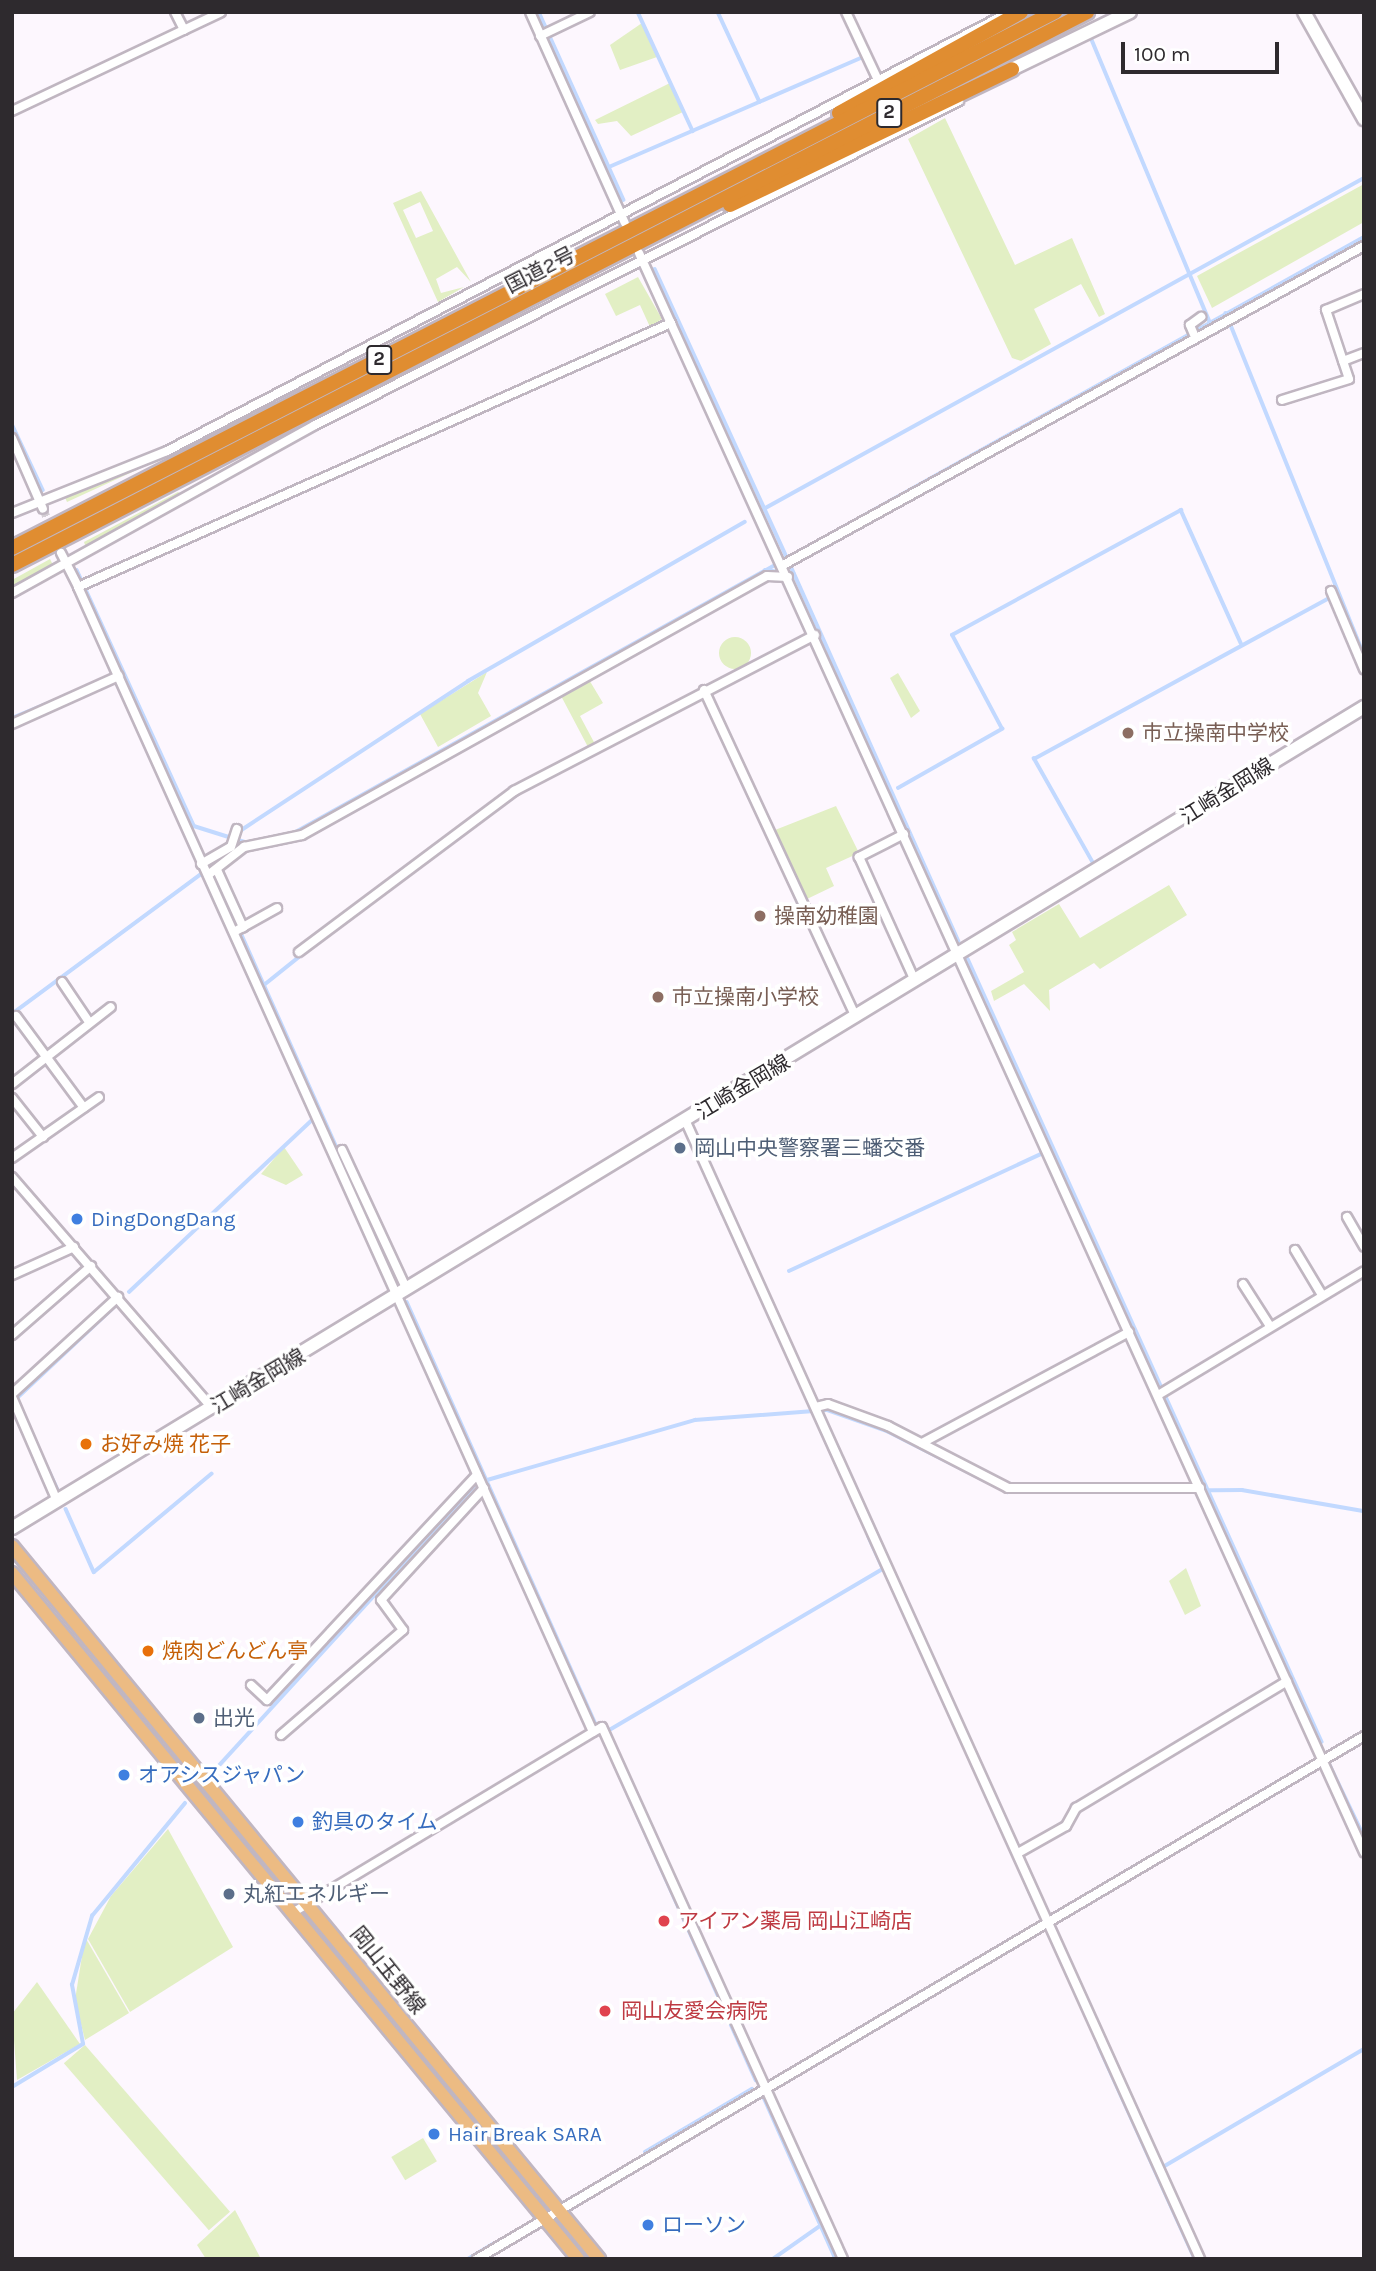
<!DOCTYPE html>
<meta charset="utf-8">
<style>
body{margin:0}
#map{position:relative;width:1376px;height:2271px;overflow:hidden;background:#fdf7fe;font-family:Karla,"Noto Sans JP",sans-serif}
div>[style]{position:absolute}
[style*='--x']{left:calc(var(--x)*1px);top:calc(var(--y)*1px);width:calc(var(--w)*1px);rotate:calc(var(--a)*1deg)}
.green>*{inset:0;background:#e2efc4;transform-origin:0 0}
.round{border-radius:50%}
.stream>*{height:3.5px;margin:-1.75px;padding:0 1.75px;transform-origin:1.75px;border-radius:1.75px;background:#c2d9ff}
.street-tunnel>*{height:8px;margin-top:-4px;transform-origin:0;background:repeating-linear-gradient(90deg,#d4ced4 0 8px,transparent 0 12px)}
.roads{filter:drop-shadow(2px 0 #c0b6c1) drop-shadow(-2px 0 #c0b6c1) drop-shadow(0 2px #c0b6c1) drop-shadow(0 -2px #c0b6c1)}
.street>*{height:8px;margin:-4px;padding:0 4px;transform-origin:4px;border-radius:4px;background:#fff}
.secondary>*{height:12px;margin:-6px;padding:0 6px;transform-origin:6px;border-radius:6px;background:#fff}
.primary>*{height:12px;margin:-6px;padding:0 6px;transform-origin:6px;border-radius:6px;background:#ecbb83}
.highway>*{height:14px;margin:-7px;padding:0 7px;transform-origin:7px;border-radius:7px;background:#e08d31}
.dots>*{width:19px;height:19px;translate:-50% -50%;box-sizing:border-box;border:4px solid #fff;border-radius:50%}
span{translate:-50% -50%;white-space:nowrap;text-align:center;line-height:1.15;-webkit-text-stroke:7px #fff;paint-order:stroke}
.shield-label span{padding:2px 5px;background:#fff;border:2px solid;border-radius:5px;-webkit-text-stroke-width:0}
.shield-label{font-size:19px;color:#2e2a2e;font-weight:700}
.street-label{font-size:21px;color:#2e2a2e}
.education-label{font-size:21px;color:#785e54}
.left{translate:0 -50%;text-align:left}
.service-label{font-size:21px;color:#4e5e75}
.shop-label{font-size:21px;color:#366cbe}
.food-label{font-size:21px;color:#c56008}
.health-label{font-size:21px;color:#be3a42}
.frame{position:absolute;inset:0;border:14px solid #2e2a2e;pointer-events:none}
.scale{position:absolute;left:1121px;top:42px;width:158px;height:32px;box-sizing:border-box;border:4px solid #2e2a2e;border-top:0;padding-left:9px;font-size:21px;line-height:24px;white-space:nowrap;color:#2e2a2e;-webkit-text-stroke:5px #fff;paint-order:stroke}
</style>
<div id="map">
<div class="green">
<div style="clip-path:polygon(642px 23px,657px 57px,620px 70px,610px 45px)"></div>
<div style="clip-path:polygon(670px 83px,683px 112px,631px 136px,617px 121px,598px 124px,595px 120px)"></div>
<div style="clip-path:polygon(945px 118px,1015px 265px,1072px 238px,1105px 314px,1099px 317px,1081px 284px,1034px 309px,1051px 344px,1021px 361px,1012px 358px,908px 139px)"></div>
<div style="clip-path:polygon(1364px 184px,1364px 222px,1212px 308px,1197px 276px)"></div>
<div style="clip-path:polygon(evenodd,421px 191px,471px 282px,457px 267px,436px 279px,441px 293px,464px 287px,438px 302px,393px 203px,421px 191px,420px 202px,433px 231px,416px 238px,403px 210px,420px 202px)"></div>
<div style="clip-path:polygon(638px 277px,662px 319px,650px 327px,640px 305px,616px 316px,605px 294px)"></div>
<div style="clip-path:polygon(165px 457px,67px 502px,63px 493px,109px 477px)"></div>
<div style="clip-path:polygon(178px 492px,180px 493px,86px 548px,84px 542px)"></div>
<div style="clip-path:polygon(50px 559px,54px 567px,12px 589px,12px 580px)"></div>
<div class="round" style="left:719px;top:637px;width:32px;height:32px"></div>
<div style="clip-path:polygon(487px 672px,478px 693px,491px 716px,438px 747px,420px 714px)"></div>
<div style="clip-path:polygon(898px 673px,920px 711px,911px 718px,890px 678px)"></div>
<div style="clip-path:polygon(588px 678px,603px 703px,580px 716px,595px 744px,588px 747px,560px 694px)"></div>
<div style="clip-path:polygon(836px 806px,859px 853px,826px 868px,834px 886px,807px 899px,775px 830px)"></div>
<div style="clip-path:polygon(1169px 885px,1187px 915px,1100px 969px,1094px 963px,1049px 990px,1050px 1011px,1024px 984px,994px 1001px,991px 991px,1024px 972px,1009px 945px,1016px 940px,1012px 932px,1059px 904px,1080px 938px)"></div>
<div style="clip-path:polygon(284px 1147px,303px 1175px,286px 1185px,261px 1174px)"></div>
<div style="clip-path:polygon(1186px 1568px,1201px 1606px,1185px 1615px,1169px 1581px)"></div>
<div style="clip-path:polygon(168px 1829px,233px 1947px,130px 2012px,88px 1939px,111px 1896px)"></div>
<div style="clip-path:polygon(85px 1937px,129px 2013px,85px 2040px,75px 2000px)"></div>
<div style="clip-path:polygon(37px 1982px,80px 2044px,17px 2080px,12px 2014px)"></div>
<div style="left:85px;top:2045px;width:221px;height:28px;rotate:49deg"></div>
<div style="left:423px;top:2138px;width:27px;height:37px;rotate:59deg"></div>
<div style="clip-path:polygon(235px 2210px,261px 2259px,206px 2259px,197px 2245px)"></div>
</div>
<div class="stream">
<div style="--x:539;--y:12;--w:206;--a:65.7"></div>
<div style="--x:638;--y:12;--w:131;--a:65.2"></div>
<div style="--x:718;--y:12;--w:99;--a:65"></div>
<div style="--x:1092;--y:40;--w:306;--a:67.3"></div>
<div style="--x:609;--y:167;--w:277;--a:-23.4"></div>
<div style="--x:655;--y:269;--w:317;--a:65.4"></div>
<div style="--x:1226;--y:313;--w:368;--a:68"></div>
<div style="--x:12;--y:424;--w:73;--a:64.8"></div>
<div style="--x:12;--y:455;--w:2;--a:0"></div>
<div style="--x:762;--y:510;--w:687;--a:-28.88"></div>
<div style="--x:790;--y:564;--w:413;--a:65.9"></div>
<div style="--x:77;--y:570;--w:281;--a:65.4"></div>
<div style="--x:194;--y:826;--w:57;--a:17.5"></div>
<div style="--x:765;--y:570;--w:29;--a:8"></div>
<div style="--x:12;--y:718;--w:61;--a:-22.3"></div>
<div style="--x:898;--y:788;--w:120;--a:-29.6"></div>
<div style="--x:1002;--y:729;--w:106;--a:-118"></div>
<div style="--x:952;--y:635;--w:261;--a:-28.6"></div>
<div style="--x:1181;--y:510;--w:146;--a:65.7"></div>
<div style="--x:489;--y:815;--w:42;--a:-36.3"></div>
<div style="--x:240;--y:831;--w:273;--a:-33.3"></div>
<div style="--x:468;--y:681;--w:319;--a:-29.9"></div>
<div style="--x:292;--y:834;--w:1227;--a:-29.11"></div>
<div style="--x:1094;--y:865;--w:122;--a:-119.5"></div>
<div style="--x:1034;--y:759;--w:338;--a:-28.6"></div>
<div style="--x:211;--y:866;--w:313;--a:65.9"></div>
<div style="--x:211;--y:866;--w:28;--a:-35"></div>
<div style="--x:968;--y:959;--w:859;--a:65.67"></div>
<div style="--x:264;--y:985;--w:58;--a:-38.7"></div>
<div style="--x:12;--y:1014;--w:240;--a:-36.5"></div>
<div style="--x:717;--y:1200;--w:15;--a:67"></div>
<div style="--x:368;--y:1216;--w:74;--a:65.2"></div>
<div style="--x:789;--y:1271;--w:280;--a:-24.9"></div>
<div style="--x:129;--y:1292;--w:251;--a:-43.2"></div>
<div style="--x:407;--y:1302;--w:467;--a:65.9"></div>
<div style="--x:16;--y:1399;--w:139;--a:-43.2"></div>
<div style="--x:38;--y:1447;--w:47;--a:65.1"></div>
<div style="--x:66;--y:1509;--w:69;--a:66"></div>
<div style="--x:94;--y:1572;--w:153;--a:-39.9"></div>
<div style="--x:869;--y:1537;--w:32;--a:66"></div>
<div style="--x:606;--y:1732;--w:323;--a:-30.5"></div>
<div style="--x:1328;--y:1761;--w:83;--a:64.4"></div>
<div style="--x:616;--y:1767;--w:343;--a:65.9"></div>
<div style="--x:215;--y:1770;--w:389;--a:-47.6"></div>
<div style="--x:477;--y:1483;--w:227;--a:-16.1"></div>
<div style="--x:695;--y:1420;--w:132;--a:-4.3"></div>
<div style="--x:827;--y:1410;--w:64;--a:19.3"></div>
<div style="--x:887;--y:1431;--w:135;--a:26.9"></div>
<div style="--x:1007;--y:1492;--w:235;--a:-0.5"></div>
<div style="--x:1242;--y:1490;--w:124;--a:9.8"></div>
<div style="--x:1028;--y:1888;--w:21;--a:65"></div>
<div style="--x:1099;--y:2046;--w:234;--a:65.7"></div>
<div style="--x:12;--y:2087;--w:83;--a:-31.2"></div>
<div style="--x:83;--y:2044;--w:60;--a:-100.6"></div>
<div style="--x:72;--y:1985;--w:72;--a:-73.8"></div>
<div style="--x:92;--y:1916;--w:146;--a:-50.5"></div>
<div style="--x:762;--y:2093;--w:182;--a:66"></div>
<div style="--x:645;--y:2152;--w:124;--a:-30.5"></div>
<div style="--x:1163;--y:2167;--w:233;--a:-30.4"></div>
<div style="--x:468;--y:2259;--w:29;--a:-31"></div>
<div style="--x:773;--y:2259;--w:57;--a:-35.1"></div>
</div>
<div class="street-tunnel">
<div style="--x:43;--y:509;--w:39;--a:67"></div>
</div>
<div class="roads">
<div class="street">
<div style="--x:175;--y:12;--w:20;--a:63"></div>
<div style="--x:530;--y:12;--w:231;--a:65.8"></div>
<div style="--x:846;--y:12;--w:75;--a:64.8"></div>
<div style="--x:540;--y:36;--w:55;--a:-25.6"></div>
<div style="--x:12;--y:111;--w:231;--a:-25.3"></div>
<div style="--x:639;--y:253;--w:1756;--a:65.61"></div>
<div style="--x:671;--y:323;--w:649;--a:156"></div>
<div style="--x:78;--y:587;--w:1255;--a:65.78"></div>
<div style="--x:593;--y:1732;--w:10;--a:-29"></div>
<div style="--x:602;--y:1727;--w:584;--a:65.63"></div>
<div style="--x:1195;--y:337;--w:13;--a:-113"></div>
<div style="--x:1190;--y:325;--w:14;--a:-36"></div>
<div style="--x:1343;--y:361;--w:22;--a:-21"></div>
<div style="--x:1282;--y:400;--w:70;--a:-17.4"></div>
<div style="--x:1349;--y:379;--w:73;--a:-108.4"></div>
<div style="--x:1326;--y:310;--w:41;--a:-22.8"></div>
<div style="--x:12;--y:438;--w:77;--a:66.4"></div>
<div style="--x:12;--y:513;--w:167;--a:-21.8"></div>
<div style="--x:167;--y:451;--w:939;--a:-27.52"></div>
<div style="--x:61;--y:553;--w:38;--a:63"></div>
<div style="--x:785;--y:564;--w:661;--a:-28.78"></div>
<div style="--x:1331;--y:591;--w:85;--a:67.1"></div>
<div style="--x:12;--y:593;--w:346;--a:-29"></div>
<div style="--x:315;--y:425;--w:721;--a:-26.71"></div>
<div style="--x:704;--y:690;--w:361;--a:65.1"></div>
<div style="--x:12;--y:724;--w:117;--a:-24.2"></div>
<div style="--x:904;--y:834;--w:51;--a:152.9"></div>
<div style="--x:859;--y:857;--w:136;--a:65.7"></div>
<div style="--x:201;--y:864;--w:34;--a:-30"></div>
<div style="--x:231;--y:847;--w:19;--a:-72"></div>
<div style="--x:217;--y:870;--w:63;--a:65.5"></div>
<div style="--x:243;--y:927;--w:10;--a:151"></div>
<div style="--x:208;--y:875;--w:46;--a:-37.9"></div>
<div style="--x:244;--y:847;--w:59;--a:-11.7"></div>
<div style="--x:302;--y:835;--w:532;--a:-29.12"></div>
<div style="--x:767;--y:576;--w:21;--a:3"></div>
<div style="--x:243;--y:927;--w:39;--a:-29"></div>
<div style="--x:299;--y:952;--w:269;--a:-36.8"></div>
<div style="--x:514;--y:791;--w:339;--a:-27.4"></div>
<div style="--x:62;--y:982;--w:48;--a:56"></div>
<div style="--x:16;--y:1016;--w:114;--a:53.5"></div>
<div style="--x:12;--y:1084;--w:125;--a:-37.9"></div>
<div style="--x:12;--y:1098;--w:50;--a:51.5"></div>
<div style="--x:686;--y:1122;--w:1248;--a:65.67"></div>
<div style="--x:342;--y:1150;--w:154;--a:65.1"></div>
<div style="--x:12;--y:1158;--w:106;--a:-35"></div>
<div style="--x:12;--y:1177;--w:306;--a:49.1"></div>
<div style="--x:1347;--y:1217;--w:34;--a:60"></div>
<div style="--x:1295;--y:1250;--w:52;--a:59"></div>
<div style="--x:12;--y:1275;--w:68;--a:-24.3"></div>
<div style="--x:1243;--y:1284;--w:50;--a:57.3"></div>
<div style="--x:12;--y:1335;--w:105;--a:-41.1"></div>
<div style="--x:12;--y:1394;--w:144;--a:-42.5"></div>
<div style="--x:1158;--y:1395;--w:240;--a:-31"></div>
<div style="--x:12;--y:1397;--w:113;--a:66.6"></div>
<div style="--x:816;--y:1407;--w:12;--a:-14"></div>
<div style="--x:828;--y:1404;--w:64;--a:20.1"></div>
<div style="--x:888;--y:1426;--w:135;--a:27.3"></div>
<div style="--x:1008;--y:1488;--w:192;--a:0"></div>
<div style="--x:922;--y:1443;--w:235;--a:-28.2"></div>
<div style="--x:251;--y:1685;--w:22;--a:43"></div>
<div style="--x:267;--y:1700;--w:308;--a:-47"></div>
<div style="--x:281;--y:1735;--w:161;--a:-40.7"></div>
<div style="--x:403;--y:1630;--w:37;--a:-126"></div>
<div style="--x:381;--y:1600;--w:152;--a:-47.4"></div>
<div style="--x:1018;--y:1853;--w:55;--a:-29.4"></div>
<div style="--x:1066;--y:1826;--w:21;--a:-61"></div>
<div style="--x:1076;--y:1808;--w:246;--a:-31"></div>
<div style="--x:292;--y:1913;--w:351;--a:-31"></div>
<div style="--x:477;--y:2259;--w:1030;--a:-30.52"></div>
</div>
<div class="secondary">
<div style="--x:1304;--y:12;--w:123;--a:60.7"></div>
<div style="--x:1012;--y:69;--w:131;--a:-25.8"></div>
<div style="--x:12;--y:1528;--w:1582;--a:-31.27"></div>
</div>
<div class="primary">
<div style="--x:12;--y:1546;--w:924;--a:50.54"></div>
<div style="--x:12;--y:1573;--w:889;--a:50.47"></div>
</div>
<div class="highway">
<div style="--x:839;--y:113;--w:208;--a:-29"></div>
<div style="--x:730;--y:205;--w:313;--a:-25.7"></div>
<div style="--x:12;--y:548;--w:1173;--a:-27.2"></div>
<div style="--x:12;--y:565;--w:1209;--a:-27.22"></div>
</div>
</div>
<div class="dots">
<div style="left:1128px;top:733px;background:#8d6e63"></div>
<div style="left:760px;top:916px;background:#8d6e63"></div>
<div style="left:658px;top:997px;background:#8d6e63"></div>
<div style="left:680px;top:1148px;background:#5c6f8a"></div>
<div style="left:77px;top:1219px;background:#3f7fe0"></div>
<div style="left:86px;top:1444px;background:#e8710a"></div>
<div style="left:148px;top:1651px;background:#e8710a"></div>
<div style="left:199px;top:1718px;background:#5c6f8a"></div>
<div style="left:124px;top:1775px;background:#3f7fe0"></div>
<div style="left:298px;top:1822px;background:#3f7fe0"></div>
<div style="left:229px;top:1894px;background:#5c6f8a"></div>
<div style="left:664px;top:1921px;background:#e0444e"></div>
<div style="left:605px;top:2011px;background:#e0444e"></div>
<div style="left:434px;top:2134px;background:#3f7fe0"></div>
<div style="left:648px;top:2225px;background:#3f7fe0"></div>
</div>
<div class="shield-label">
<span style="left:889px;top:113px">2</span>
<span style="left:379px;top:360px">2</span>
</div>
<div class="street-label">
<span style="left:540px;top:270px;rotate:-27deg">国道2号</span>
<span style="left:1227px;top:791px;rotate:-32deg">江崎金岡線</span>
<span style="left:743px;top:1087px;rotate:-31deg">江崎金岡線</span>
<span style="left:258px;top:1381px;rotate:-31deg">江崎金岡線</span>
<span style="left:388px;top:1970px;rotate:51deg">岡山玉野線</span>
</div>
<div class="education-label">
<span class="left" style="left:1142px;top:733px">市立操南中学校</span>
<span class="left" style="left:774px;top:916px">操南幼稚園</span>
<span class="left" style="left:672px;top:997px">市立操南小学校</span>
</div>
<div class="service-label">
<span class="left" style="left:694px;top:1148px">岡山中央警察署三蟠交番</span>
<span class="left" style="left:213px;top:1718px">出光</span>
<span class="left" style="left:243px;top:1894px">丸紅エネルギー</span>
</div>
<div class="shop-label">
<span class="left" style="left:91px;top:1219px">DingDongDang</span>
<span class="left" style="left:138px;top:1775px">オアシスジャパン</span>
<span class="left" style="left:312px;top:1822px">釣具のタイム</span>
<span class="left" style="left:448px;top:2134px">Hair Break SARA</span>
<span class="left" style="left:662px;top:2225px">ローソン</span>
</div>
<div class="food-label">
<span class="left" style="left:100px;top:1444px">お好み焼 花子</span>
<span class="left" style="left:162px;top:1651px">焼肉どんどん亭</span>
</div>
<div class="health-label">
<span class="left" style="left:678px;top:1921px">アイアン薬局 岡山江崎店</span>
<span class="left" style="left:621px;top:2011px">岡山友愛会病院</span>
</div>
<div class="frame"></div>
<div class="scale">100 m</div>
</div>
